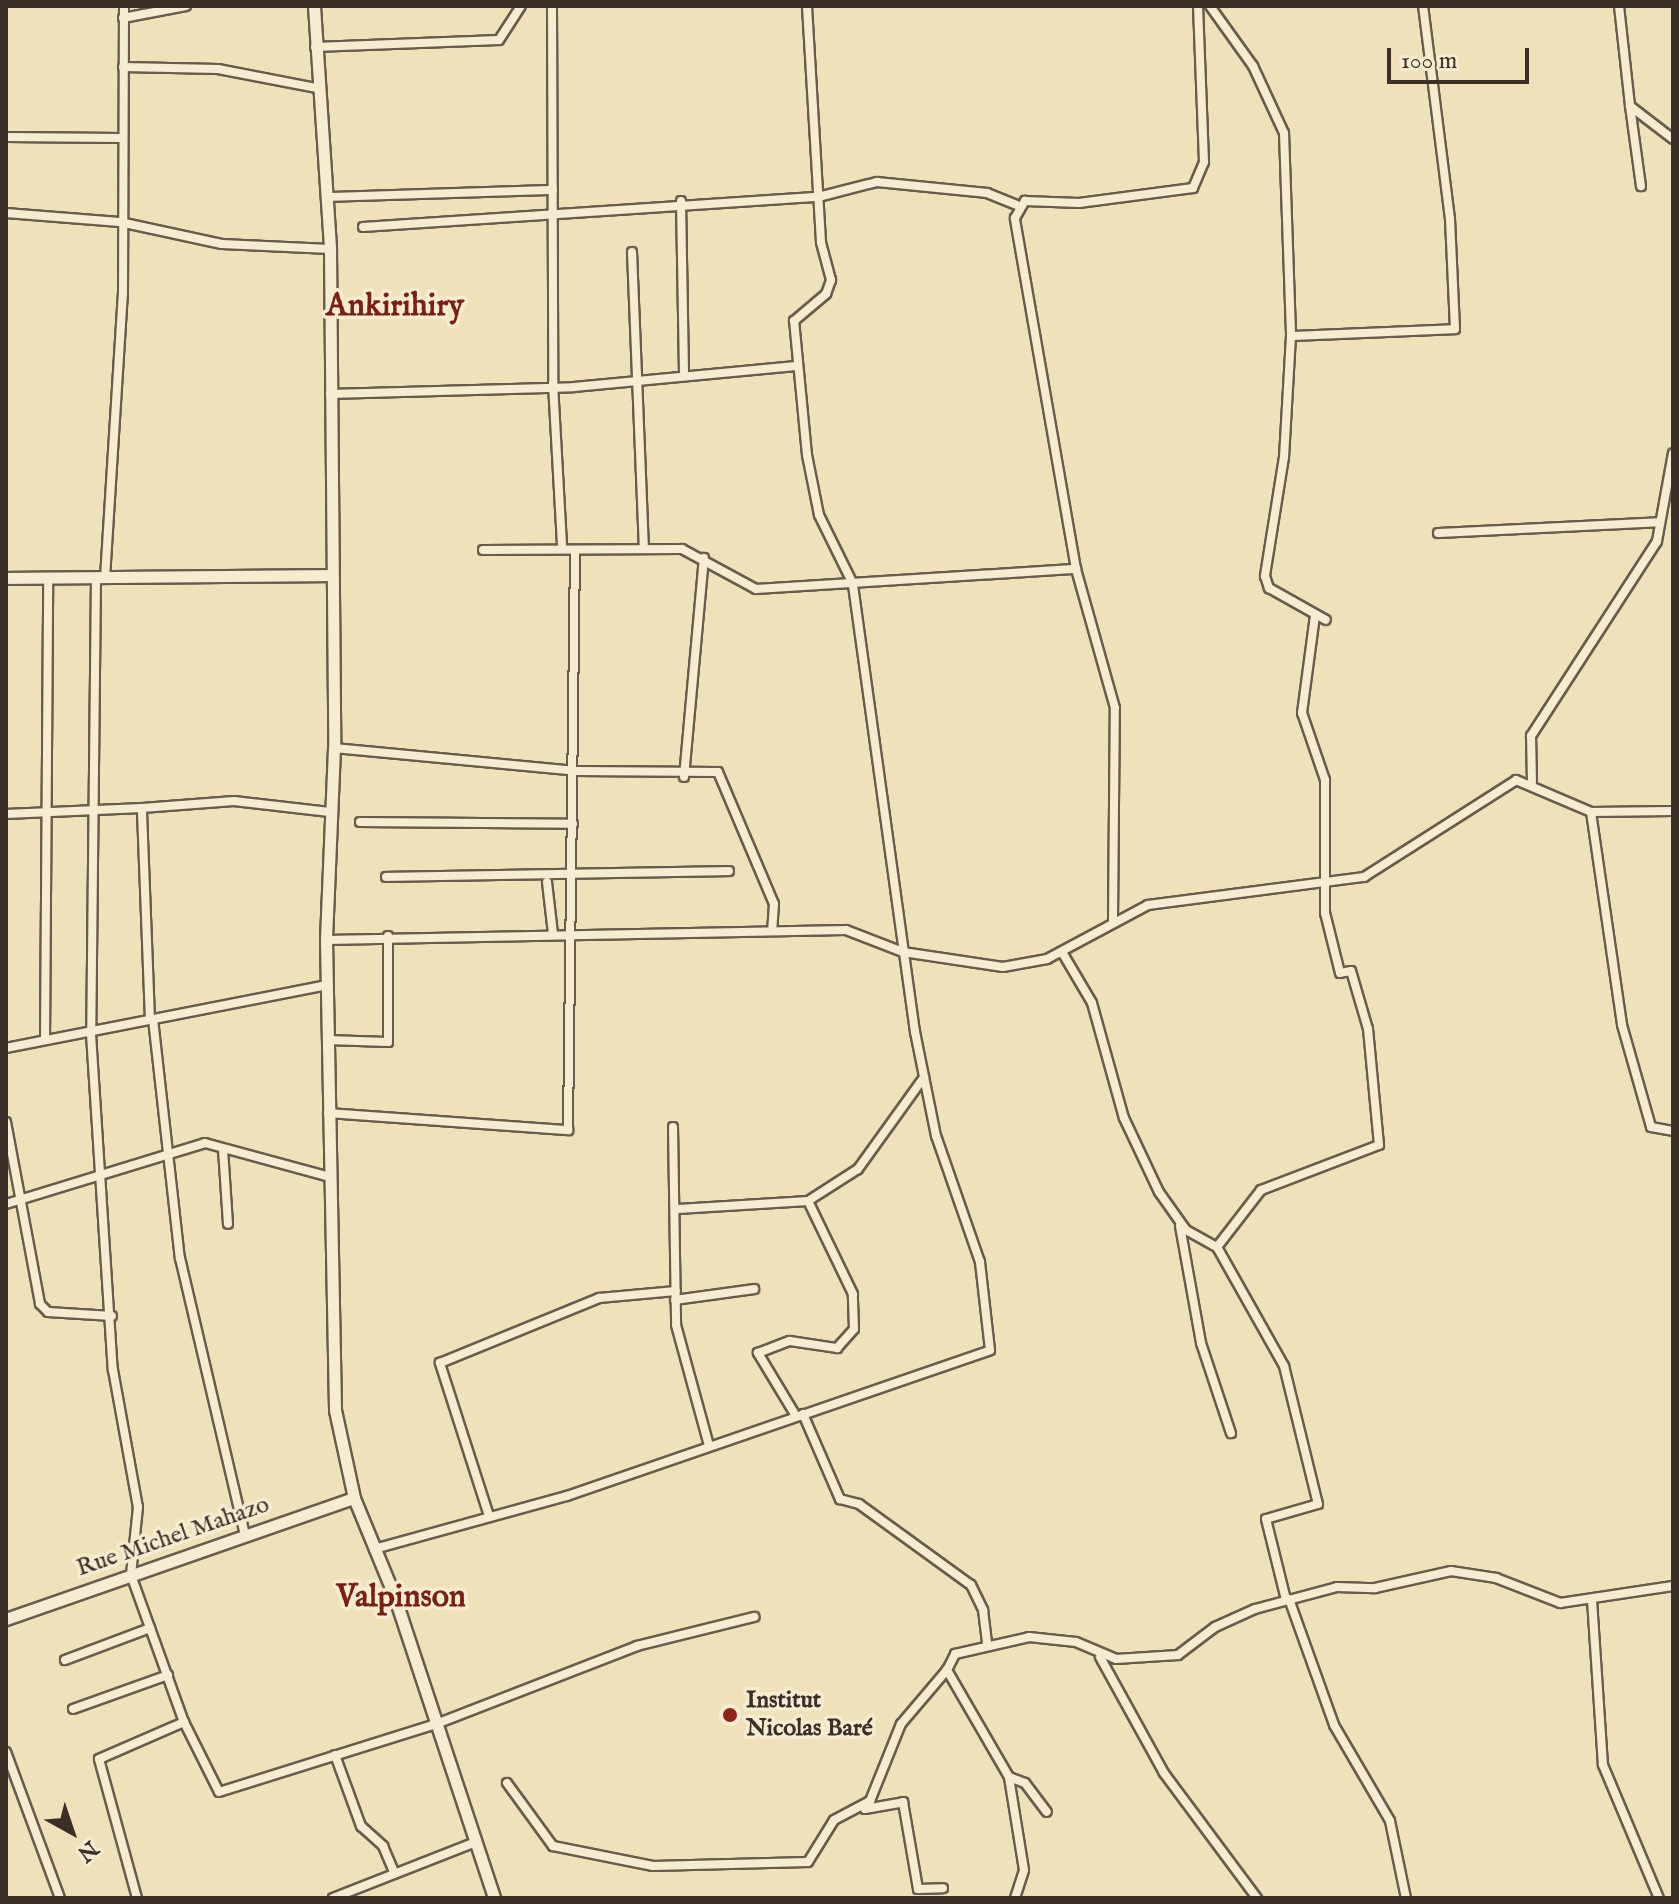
<!DOCTYPE html>
<meta charset="utf-8">
<style>
body{margin:0}
#map{position:relative;width:1679px;height:1904px;overflow:hidden;background:#efe2ba;font-family:"IM FELL English",serif}
div>[style]{position:absolute}
[style*='--x']{left:calc(var(--x)*1px);top:calc(var(--y)*1px);width:calc(var(--w)*1px);rotate:calc(var(--a)*1deg)}
.roads{filter:drop-shadow(2px 0 #695c4c) drop-shadow(-2px 0 #695c4c) drop-shadow(0 2px #695c4c) drop-shadow(0 -2px #695c4c)}
.street>*{height:8px;margin:-4px;padding:0 4px;transform-origin:4px;border-radius:4px;background:#f5ecd2}
.secondary>*{height:11px;margin:-5.5px;padding:0 5.5px;transform-origin:5.5px;border-radius:5.5px;background:#f5ecd2}
.dots>*{width:22px;height:22px;translate:-50% -50%;box-sizing:border-box;border:4px solid #f5ecd2;border-radius:50%}
span{translate:-50% -50%;white-space:nowrap;text-align:center;line-height:1.15;-webkit-text-stroke:7px #f5ecd2;paint-order:stroke}
.street-label{font-size:24px;color:#3c2f28}
.poi-label{font-size:24px;color:#3c2f28;font-weight:700}
.left{translate:0 -50%;text-align:left}
.district-label{font-size:32px;color:#7a1f14;font-weight:700}
.frame{position:absolute;inset:0;border:8px solid #3c2f28;pointer-events:none}
.north{position:absolute;left:32px;top:1792px;width:80px;height:80px;-webkit-text-stroke:6px #f5ecd2;paint-order:stroke;rotate:140deg;font-size:22px;font-weight:700;line-height:32px;text-align:center;color:#3c2f28}
.north::after{content:'';display:block;margin:auto;width:28px;height:36px;background:#3c2f28;clip-path:polygon(50% 0,100% 100%,50% 72%,0 100%)}
.scale{position:absolute;left:1387px;top:48px;width:142px;height:36px;box-sizing:border-box;border:4px solid #3c2f28;border-top:0;padding-left:10px;font-size:24px;line-height:28px;white-space:nowrap;color:#3c2f28;-webkit-text-stroke:6px #f5ecd2;paint-order:stroke}
</style>
<div id="map">
<div class="roads">
<div class="street">
<div style="--x:552;--y:6;--w:378;--a:89.8"></div>
<div style="--x:553;--y:384;--w:161;--a:86.8"></div>
<div style="--x:1210;--y:6;--w:74;--a:54.4"></div>
<div style="--x:1253;--y:66;--w:74;--a:65.2"></div>
<div style="--x:1284;--y:133;--w:203;--a:88"></div>
<div style="--x:1291;--y:336;--w:121;--a:93.3"></div>
<div style="--x:1284;--y:457;--w:121;--a:99.1"></div>
<div style="--x:1265;--y:576;--w:13;--a:72"></div>
<div style="--x:1269;--y:588;--w:65;--a:29.3"></div>
<div style="--x:1619;--y:6;--w:101;--a:83.7"></div>
<div style="--x:1630;--y:106;--w:54;--a:37.5"></div>
<div style="--x:123;--y:18;--w:64;--a:-10.8"></div>
<div style="--x:315;--y:47;--w:184;--a:-2.2"></div>
<div style="--x:499;--y:40;--w:40;--a:-57.1"></div>
<div style="--x:123;--y:67;--w:95;--a:1.2"></div>
<div style="--x:218;--y:69;--w:101;--a:10.9"></div>
<div style="--x:1630;--y:106;--w:81;--a:82.2"></div>
<div style="--x:6;--y:137;--w:114;--a:0.5"></div>
<div style="--x:328;--y:197;--w:225;--a:-1.8"></div>
<div style="--x:681;--y:201;--w:172;--a:89"></div>
<div style="--x:6;--y:213;--w:114;--a:4.5"></div>
<div style="--x:120;--y:222;--w:104;--a:12.2"></div>
<div style="--x:222;--y:244;--w:108;--a:2.7"></div>
<div style="--x:363;--y:227;--w:456;--a:-3.8"></div>
<div style="--x:818;--y:197;--w:61;--a:-14.3"></div>
<div style="--x:877;--y:182;--w:111;--a:5.7"></div>
<div style="--x:987;--y:193;--w:32;--a:22"></div>
<div style="--x:632;--y:252;--w:297;--a:87.7"></div>
<div style="--x:1291;--y:336;--w:164;--a:-2.4"></div>
<div style="--x:1455;--y:329;--w:110;--a:-92.6"></div>
<div style="--x:1450;--y:219;--w:215;--a:-97.2"></div>
<div style="--x:330;--y:394;--w:244;--a:-1.6"></div>
<div style="--x:574;--y:387;--w:223;--a:-5.4"></div>
<div style="--x:1438;--y:533;--w:222;--a:-2.8"></div>
<div style="--x:483;--y:550;--w:199;--a:-0.3"></div>
<div style="--x:682;--y:549;--w:84;--a:28.4"></div>
<div style="--x:756;--y:589;--w:321;--a:-3.6"></div>
<div style="--x:96;--y:577;--w:457;--a:90.6"></div>
<div style="--x:91;--y:1034;--w:337;--a:86.3"></div>
<div style="--x:113;--y:1370;--w:139;--a:79.7"></div>
<div style="--x:138;--y:1507;--w:68;--a:95.9"></div>
<div style="--x:131;--y:1575;--w:156;--a:70.2"></div>
<div style="--x:184;--y:1722;--w:78;--a:63.4"></div>
<div style="--x:219;--y:1792;--w:227;--a:-17.4"></div>
<div style="--x:436;--y:1724;--w:216;--a:-21.2"></div>
<div style="--x:637;--y:1646;--w:121;--a:-13.9"></div>
<div style="--x:105;--y:578;--w:285;--a:-86.4"></div>
<div style="--x:123;--y:294;--w:288;--a:-89.8"></div>
<div style="--x:334;--y:748;--w:243;--a:5.4"></div>
<div style="--x:576;--y:771;--w:142;--a:0.4"></div>
<div style="--x:718;--y:772;--w:143;--a:67"></div>
<div style="--x:774;--y:904;--w:27;--a:94"></div>
<div style="--x:684;--y:777;--w:220;--a:-84.8"></div>
<div style="--x:1532;--y:782;--w:46;--a:-91.2"></div>
<div style="--x:1531;--y:736;--w:232;--a:-57.1"></div>
<div style="--x:1657;--y:541;--w:89;--a:-79.7"></div>
<div style="--x:1591;--y:812;--w:215;--a:81.7"></div>
<div style="--x:1622;--y:1025;--w:106;--a:74.1"></div>
<div style="--x:1651;--y:1127;--w:22;--a:10"></div>
<div style="--x:6;--y:814;--w:136;--a:-2.5"></div>
<div style="--x:360;--y:822;--w:213;--a:0.5"></div>
<div style="--x:386;--y:877;--w:343;--a:-1"></div>
<div style="--x:547;--y:882;--w:52;--a:83.4"></div>
<div style="--x:1113;--y:920;--w:212;--a:-89.5"></div>
<div style="--x:1115;--y:708;--w:144;--a:-105.7"></div>
<div style="--x:1076;--y:569;--w:356;--a:-99.9"></div>
<div style="--x:1015;--y:218;--w:20;--a:-60"></div>
<div style="--x:1025;--y:201;--w:54;--a:2.1"></div>
<div style="--x:1079;--y:203;--w:115;--a:-7.5"></div>
<div style="--x:1193;--y:188;--w:28;--a:-67"></div>
<div style="--x:1204;--y:162;--w:156;--a:-92.2"></div>
<div style="--x:326;--y:940;--w:520;--a:-1.1"></div>
<div style="--x:846;--y:930;--w:61;--a:21.1"></div>
<div style="--x:903;--y:952;--w:101;--a:8.5"></div>
<div style="--x:1003;--y:967;--w:45;--a:-10.3"></div>
<div style="--x:1047;--y:959;--w:115;--a:-28.1"></div>
<div style="--x:1148;--y:905;--w:218;--a:-7.4"></div>
<div style="--x:1364;--y:877;--w:180;--a:-32.5"></div>
<div style="--x:1516;--y:780;--w:82;--a:23.1"></div>
<div style="--x:1591;--y:812;--w:82;--a:-0.7"></div>
<div style="--x:1062;--y:952;--w:59;--a:59.5"></div>
<div style="--x:1092;--y:1003;--w:119;--a:74.5"></div>
<div style="--x:1124;--y:1118;--w:82;--a:64.7"></div>
<div style="--x:1159;--y:1192;--w:47;--a:54.6"></div>
<div style="--x:1186;--y:1230;--w:35;--a:29"></div>
<div style="--x:1217;--y:1247;--w:137;--a:60.6"></div>
<div style="--x:1284;--y:1366;--w:142;--a:76.2"></div>
<div style="--x:1318;--y:1504;--w:54;--a:163.9"></div>
<div style="--x:1266;--y:1519;--w:83;--a:76.1"></div>
<div style="--x:153;--y:1019;--w:241;--a:83.6"></div>
<div style="--x:180;--y:1258;--w:285;--a:76.8"></div>
<div style="--x:150;--y:1020;--w:212;--a:-92.2"></div>
<div style="--x:142;--y:808;--w:92;--a:-4.4"></div>
<div style="--x:234;--y:801;--w:96;--a:6.6"></div>
<div style="--x:45;--y:1040;--w:462;--a:-89.6"></div>
<div style="--x:327;--y:1040;--w:61;--a:1.9"></div>
<div style="--x:388;--y:1042;--w:106;--a:-90"></div>
<div style="--x:6;--y:1048;--w:326;--a:-11.1"></div>
<div style="--x:328;--y:1113;--w:241;--a:4.1"></div>
<div style="--x:568;--y:1130;--w:579;--a:-89.31"></div>
<div style="--x:6;--y:1122;--w:185;--a:79.4"></div>
<div style="--x:40;--y:1304;--w:11;--a:45"></div>
<div style="--x:48;--y:1312;--w:64;--a:3.6"></div>
<div style="--x:673;--y:1127;--w:198;--a:89.1"></div>
<div style="--x:676;--y:1325;--w:125;--a:74.7"></div>
<div style="--x:223;--y:1149;--w:75;--a:86.2"></div>
<div style="--x:6;--y:1204;--w:208;--a:-17"></div>
<div style="--x:205;--y:1143;--w:130;--a:15.2"></div>
<div style="--x:678;--y:1209;--w:130;--a:-3.5"></div>
<div style="--x:808;--y:1201;--w:59;--a:-32.6"></div>
<div style="--x:858;--y:1169;--w:113;--a:-54.3"></div>
<div style="--x:1180;--y:1226;--w:119;--a:79.8"></div>
<div style="--x:1201;--y:1343;--w:95;--a:71.6"></div>
<div style="--x:1217;--y:1247;--w:72;--a:-52.3"></div>
<div style="--x:1261;--y:1190;--w:126;--a:-20.9"></div>
<div style="--x:1379;--y:1145;--w:117;--a:-95.4"></div>
<div style="--x:1368;--y:1029;--w:60;--a:-106.3"></div>
<div style="--x:1351;--y:971;--w:11;--a:170"></div>
<div style="--x:1340;--y:973;--w:62;--a:-104"></div>
<div style="--x:1325;--y:913;--w:133;--a:-90"></div>
<div style="--x:1325;--y:780;--w:71;--a:-108.9"></div>
<div style="--x:1302;--y:713;--w:99;--a:-82.4"></div>
<div style="--x:675;--y:1300;--w:80;--a:-7.9"></div>
<div style="--x:803;--y:1414;--w:93;--a:66.5"></div>
<div style="--x:840;--y:1499;--w:20;--a:15"></div>
<div style="--x:859;--y:1504;--w:138;--a:35.9"></div>
<div style="--x:971;--y:1585;--w:28;--a:64"></div>
<div style="--x:983;--y:1610;--w:34;--a:83"></div>
<div style="--x:796;--y:1416;--w:74;--a:-121.1"></div>
<div style="--x:758;--y:1353;--w:34;--a:-21"></div>
<div style="--x:790;--y:1341;--w:48;--a:8.5"></div>
<div style="--x:837;--y:1348;--w:25;--a:-48"></div>
<div style="--x:854;--y:1329;--w:35;--a:-92"></div>
<div style="--x:853;--y:1294;--w:103;--a:-115.8"></div>
<div style="--x:489;--y:1516;--w:161;--a:-107.8"></div>
<div style="--x:440;--y:1363;--w:172;--a:-22.2"></div>
<div style="--x:599;--y:1298;--w:77;--a:-5.2"></div>
<div style="--x:374;--y:1549;--w:200;--a:-15.4"></div>
<div style="--x:567;--y:1496;--w:447;--a:-19"></div>
<div style="--x:990;--y:1350;--w:89;--a:-96.5"></div>
<div style="--x:980;--y:1262;--w:133;--a:-109.2"></div>
<div style="--x:936;--y:1136;--w:106;--a:-101.4"></div>
<div style="--x:915;--y:1032;--w:452;--a:-97.9"></div>
<div style="--x:853;--y:584;--w:77;--a:-116.2"></div>
<div style="--x:819;--y:515;--w:61;--a:-101.3"></div>
<div style="--x:807;--y:455;--w:135;--a:-95.5"></div>
<div style="--x:794;--y:321;--w:42;--a:-40.2"></div>
<div style="--x:826;--y:294;--w:15;--a:-70"></div>
<div style="--x:831;--y:280;--w:39;--a:-105"></div>
<div style="--x:821;--y:242;--w:236;--a:-93.4"></div>
<div style="--x:1289;--y:1599;--w:134;--a:70.3"></div>
<div style="--x:1334;--y:1725;--w:111;--a:59.7"></div>
<div style="--x:1390;--y:1821;--w:79;--a:78.3"></div>
<div style="--x:1592;--y:1600;--w:165;--a:86.2"></div>
<div style="--x:1603;--y:1765;--w:144;--a:67.2"></div>
<div style="--x:1100;--y:1657;--w:132;--a:61.1"></div>
<div style="--x:1164;--y:1773;--w:156;--a:53.4"></div>
<div style="--x:65;--y:1660;--w:91;--a:-20.6"></div>
<div style="--x:73;--y:1709;--w:101;--a:-19.7"></div>
<div style="--x:6;--y:1752;--w:156;--a:69.7"></div>
<div style="--x:335;--y:1755;--w:76;--a:69.9"></div>
<div style="--x:361;--y:1826;--w:30;--a:42"></div>
<div style="--x:383;--y:1846;--w:30;--a:67"></div>
<div style="--x:1009;--y:1777;--w:17;--a:21"></div>
<div style="--x:1025;--y:1783;--w:36;--a:53"></div>
<div style="--x:507;--y:1783;--w:78;--a:53.9"></div>
<div style="--x:553;--y:1846;--w:102;--a:11.3"></div>
<div style="--x:653;--y:1866;--w:155;--a:-1.5"></div>
<div style="--x:808;--y:1862;--w:49;--a:-58.2"></div>
<div style="--x:834;--y:1820;--w:41;--a:-27.8"></div>
<div style="--x:870;--y:1801;--w:83;--a:-68.1"></div>
<div style="--x:901;--y:1724;--w:71;--a:-49.6"></div>
<div style="--x:865;--y:1809;--w:39;--a:-10"></div>
<div style="--x:903;--y:1802;--w:88;--a:80.2"></div>
<div style="--x:918;--y:1889;--w:25;--a:-2"></div>
<div style="--x:137;--y:1898;--w:144;--a:-105.3"></div>
<div style="--x:99;--y:1759;--w:93;--a:-23.5"></div>
<div style="--x:333;--y:1898;--w:154;--a:-21.4"></div>
<div style="--x:1015;--y:1898;--w:29;--a:-72"></div>
<div style="--x:1024;--y:1870;--w:94;--a:-99.2"></div>
<div style="--x:1009;--y:1777;--w:124;--a:-120.1"></div>
<div style="--x:947;--y:1670;--w:18;--a:-63"></div>
<div style="--x:955;--y:1654;--w:76;--a:-12.9"></div>
<div style="--x:1029;--y:1637;--w:47;--a:6.1"></div>
<div style="--x:1076;--y:1642;--w:43;--a:23"></div>
<div style="--x:1116;--y:1659;--w:62;--a:-3.7"></div>
<div style="--x:1178;--y:1655;--w:46;--a:-37.1"></div>
<div style="--x:1215;--y:1627;--w:44;--a:-24.2"></div>
<div style="--x:1255;--y:1609;--w:85;--a:-15"></div>
<div style="--x:1337;--y:1587;--w:38;--a:2"></div>
<div style="--x:1375;--y:1588;--w:78;--a:-12.6"></div>
<div style="--x:1451;--y:1571;--w:46;--a:8.8"></div>
<div style="--x:1496;--y:1578;--w:69;--a:21.3"></div>
<div style="--x:1560;--y:1603;--w:114;--a:-8.6"></div>
</div>
<div class="secondary">
<div style="--x:314;--y:6;--w:244;--a:86.2"></div>
<div style="--x:330;--y:249;--w:499;--a:89.5"></div>
<div style="--x:334;--y:748;--w:192;--a:92.4"></div>
<div style="--x:326;--y:940;--w:470;--a:88.9"></div>
<div style="--x:335;--y:1410;--w:90;--a:77.8"></div>
<div style="--x:354;--y:1498;--w:105;--a:67.6"></div>
<div style="--x:394;--y:1595;--w:319;--a:71.7"></div>
<div style="--x:6;--y:578;--w:326;--a:-0.5"></div>
<div style="--x:6;--y:1619;--w:368;--a:-19.2"></div>
</div>
</div>
<div class="dots">
<div style="left:730px;top:1715px;background:#8f2418"></div>
</div>
<div class="street-label">
<span style="left:173px;top:1537px;rotate:-19deg">Rue Michel Mahazo</span>
</div>
<div class="poi-label">
<span class="left" style="left:746px;top:1715px">Institut<br>Nicolas Baré</span>
</div>
<div class="district-label">
<span style="left:395px;top:307px">Ankirihiry</span>
<span style="left:401px;top:1598px">Valpinson</span>
</div>
<div class="frame"></div>
<div class="north">N</div>
<div class="scale">100 m</div>
</div>
